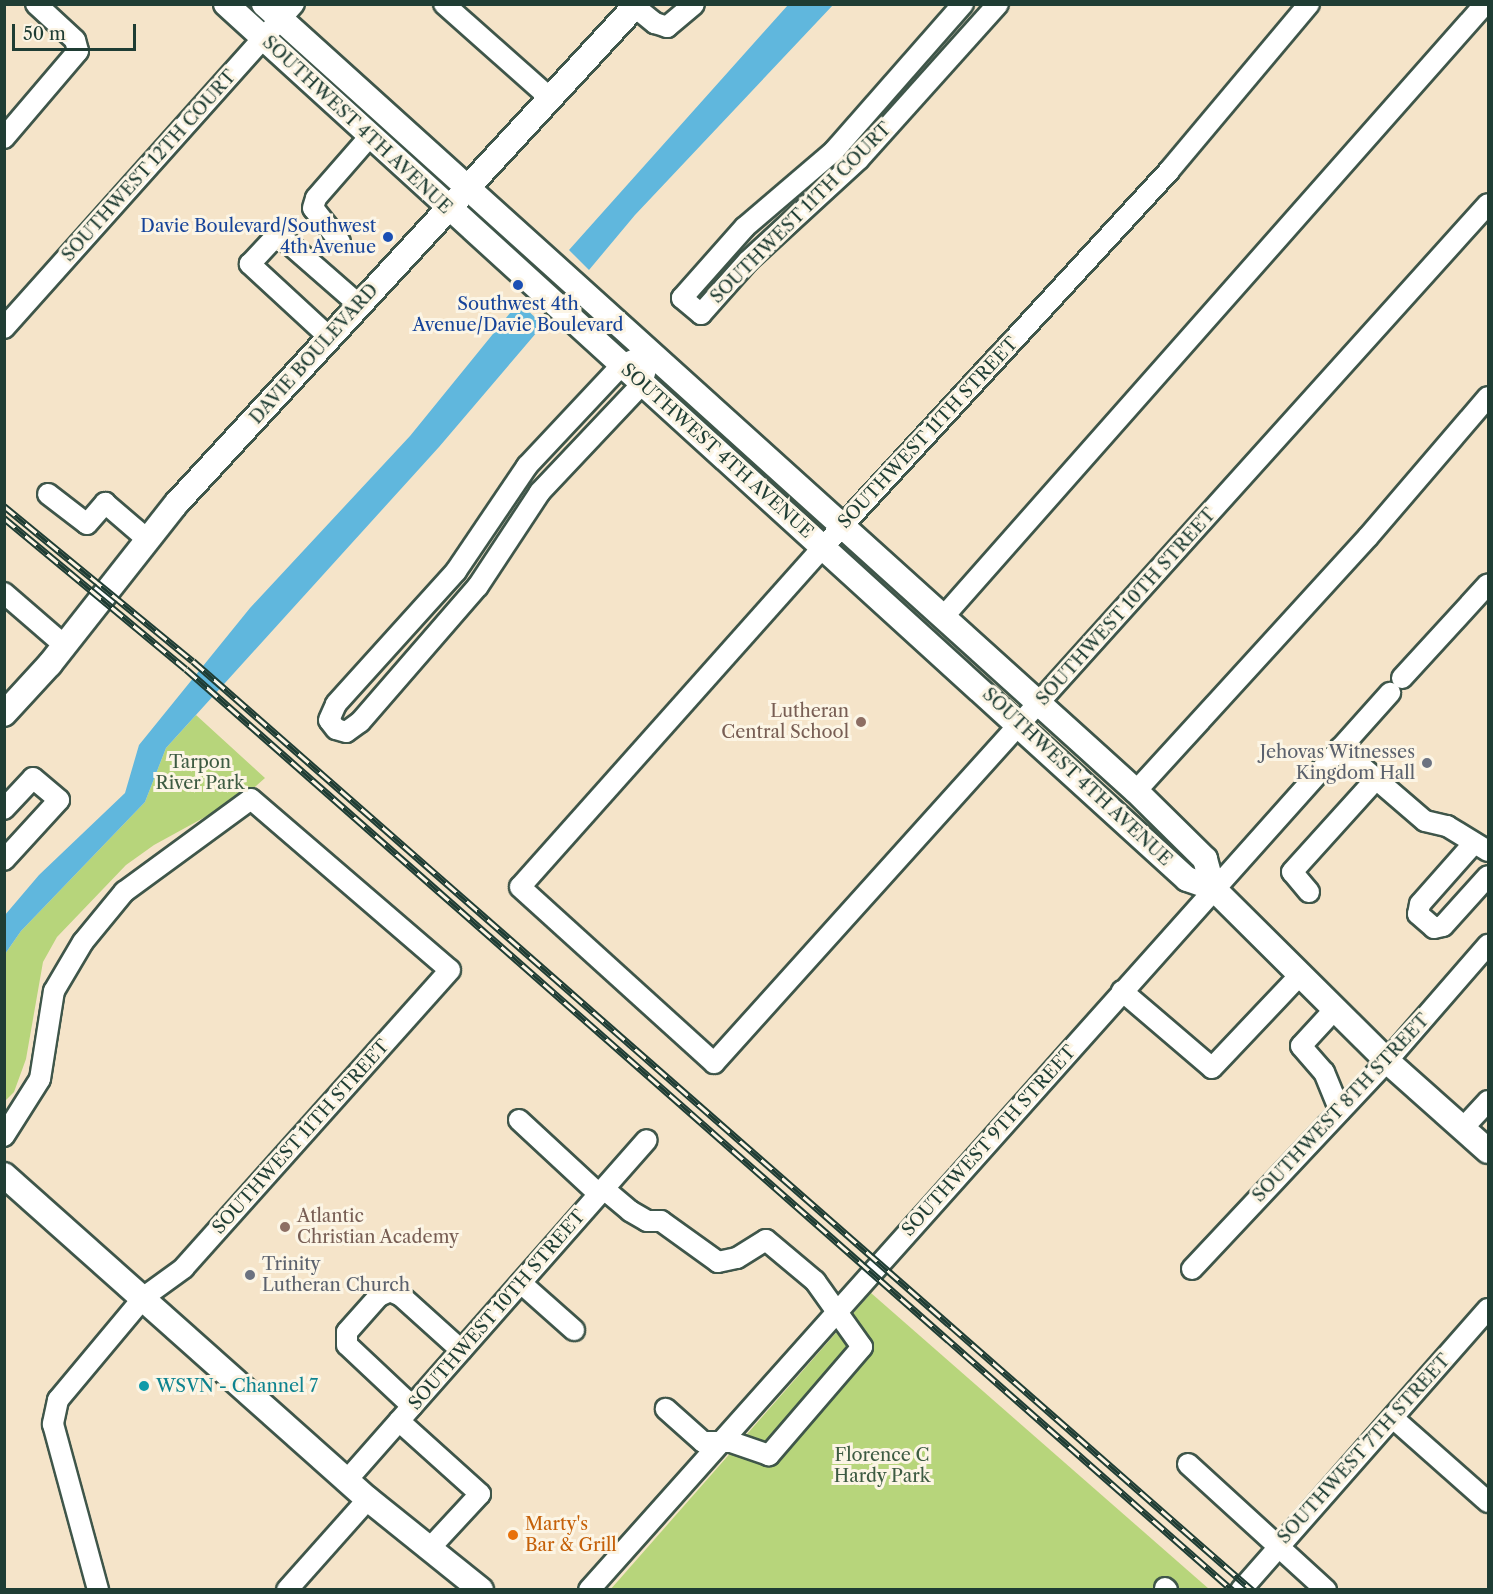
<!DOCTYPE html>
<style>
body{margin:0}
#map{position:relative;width:1493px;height:1594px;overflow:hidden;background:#f5e4c9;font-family:"Libre Caslon Text",serif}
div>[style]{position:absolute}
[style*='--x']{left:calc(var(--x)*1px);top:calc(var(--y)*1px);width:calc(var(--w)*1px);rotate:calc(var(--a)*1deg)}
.green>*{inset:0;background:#b7d57b}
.water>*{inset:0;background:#60b7dd}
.roads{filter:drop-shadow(2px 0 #3f564a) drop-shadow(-2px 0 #3f564a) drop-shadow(0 2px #3f564a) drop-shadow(0 -2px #3f564a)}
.minor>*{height:20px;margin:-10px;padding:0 10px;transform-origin:10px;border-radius:10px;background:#fff}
.major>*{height:24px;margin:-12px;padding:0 12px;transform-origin:12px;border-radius:12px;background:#fff}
.rail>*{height:7px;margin-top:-3.5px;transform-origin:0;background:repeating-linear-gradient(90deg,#fcf5e5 0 14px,#1f3d34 0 28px);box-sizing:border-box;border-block:2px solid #1f3d34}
.dots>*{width:16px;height:16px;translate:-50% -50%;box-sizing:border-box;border:3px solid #fcf5e5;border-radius:50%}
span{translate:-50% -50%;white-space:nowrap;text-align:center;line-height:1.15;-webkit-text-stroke:6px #fcf5e5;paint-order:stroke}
.street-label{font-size:18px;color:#1f3d34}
.transit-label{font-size:18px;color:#164399}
.right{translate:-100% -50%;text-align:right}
.education-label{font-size:18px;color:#785e54}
.left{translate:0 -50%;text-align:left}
.worship-label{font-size:18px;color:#5b616d}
.park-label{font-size:18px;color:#3d5b42}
.culture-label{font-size:18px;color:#0d838f}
.food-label{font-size:18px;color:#c56008}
.frame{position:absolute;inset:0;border:6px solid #1f3d34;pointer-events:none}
.scale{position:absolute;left:12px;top:24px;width:124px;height:27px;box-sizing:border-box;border:3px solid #1f3d34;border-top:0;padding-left:8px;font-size:18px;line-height:21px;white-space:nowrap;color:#1f3d34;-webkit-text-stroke:4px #fcf5e5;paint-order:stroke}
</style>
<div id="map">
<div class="green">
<div style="clip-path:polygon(196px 715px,265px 778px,247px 794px,154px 845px,126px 865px,57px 937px,43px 962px,26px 1059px,14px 1092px,5px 1101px,5px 954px,21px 931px,145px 802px,166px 748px)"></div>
<div style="clip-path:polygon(871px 1293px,1209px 1589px,610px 1590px)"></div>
</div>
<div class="water">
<div style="clip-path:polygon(788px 5px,833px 5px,635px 215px,589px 270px,569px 250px)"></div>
<div style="clip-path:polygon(519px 302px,543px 325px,439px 447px,166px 748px,145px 802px,21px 931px,5px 954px,5px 915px,39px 875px,125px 793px,139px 745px,250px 608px,410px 436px)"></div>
</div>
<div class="roads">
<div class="minor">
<div style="--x:444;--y:4;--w:143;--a:41.6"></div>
<div style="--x:963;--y:4;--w:196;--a:131.3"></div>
<div style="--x:834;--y:151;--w:117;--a:139.5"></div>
<div style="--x:745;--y:227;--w:95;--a:131.6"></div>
<div style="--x:682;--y:298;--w:25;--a:40"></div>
<div style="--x:701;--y:314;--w:71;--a:-48.4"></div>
<div style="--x:748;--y:261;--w:151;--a:-42.6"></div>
<div style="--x:859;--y:159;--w:208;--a:-48.1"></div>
<div style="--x:1309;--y:4;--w:218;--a:130"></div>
<div style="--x:1169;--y:171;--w:511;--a:132.62"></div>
<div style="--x:823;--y:547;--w:455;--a:131.7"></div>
<div style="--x:520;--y:887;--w:262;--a:42.2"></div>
<div style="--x:714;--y:1063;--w:1156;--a:-47.98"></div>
<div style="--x:635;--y:7;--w:26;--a:39"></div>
<div style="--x:655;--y:23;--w:13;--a:18"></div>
<div style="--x:667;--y:27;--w:35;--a:-40"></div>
<div style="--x:4;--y:138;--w:114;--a:-49.6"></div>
<div style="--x:78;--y:51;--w:11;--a:-105"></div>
<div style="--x:75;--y:40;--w:53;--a:-137.3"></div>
<div style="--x:340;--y:242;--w:43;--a:-128.5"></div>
<div style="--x:313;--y:208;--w:10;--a:-73"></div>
<div style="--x:316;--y:198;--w:84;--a:-48.9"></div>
<div style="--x:4;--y:328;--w:435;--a:-48.2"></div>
<div style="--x:329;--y:337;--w:108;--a:-137.3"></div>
<div style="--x:250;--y:264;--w:41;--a:-47"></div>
<div style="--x:278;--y:234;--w:106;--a:41.2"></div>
<div style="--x:651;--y:352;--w:33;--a:106"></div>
<div style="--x:642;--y:384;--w:149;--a:133.4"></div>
<div style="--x:540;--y:492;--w:113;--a:123.4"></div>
<div style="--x:478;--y:586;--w:180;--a:130.9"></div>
<div style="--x:360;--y:722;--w:17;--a:144"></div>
<div style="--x:346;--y:732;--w:10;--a:-163"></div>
<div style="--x:336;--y:729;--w:11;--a:-128"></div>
<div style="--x:329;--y:720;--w:17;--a:-66"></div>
<div style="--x:336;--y:704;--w:179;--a:-47.9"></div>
<div style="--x:456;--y:571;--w:127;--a:-55.9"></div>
<div style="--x:527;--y:466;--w:139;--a:-46.8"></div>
<div style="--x:622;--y:365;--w:32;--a:-24"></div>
<div style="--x:48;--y:494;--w:49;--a:37.6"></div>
<div style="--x:87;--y:524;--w:28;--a:-49"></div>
<div style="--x:105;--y:503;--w:55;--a:40.6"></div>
<div style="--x:4;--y:593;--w:79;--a:40.9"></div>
<div style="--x:944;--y:616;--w:817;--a:-48.52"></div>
<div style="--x:1402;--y:678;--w:127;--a:-47.5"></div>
<div style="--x:1340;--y:748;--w:112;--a:40.7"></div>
<div style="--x:1425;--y:821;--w:23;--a:13"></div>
<div style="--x:1447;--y:826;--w:48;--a:31.4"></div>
<div style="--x:1136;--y:791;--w:344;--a:-47.6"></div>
<div style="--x:1368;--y:537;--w:184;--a:-49.4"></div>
<div style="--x:4;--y:809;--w:42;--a:-46.9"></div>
<div style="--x:33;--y:778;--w:34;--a:40"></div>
<div style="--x:59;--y:800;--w:81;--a:132.5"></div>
<div style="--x:1474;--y:843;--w:81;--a:131.5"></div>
<div style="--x:1420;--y:904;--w:10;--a:101"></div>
<div style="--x:1418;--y:914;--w:21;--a:41"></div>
<div style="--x:1434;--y:928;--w:9;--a:-13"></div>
<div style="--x:1443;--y:926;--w:67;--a:-48"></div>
<div style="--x:1309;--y:892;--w:26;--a:-130"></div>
<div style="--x:1292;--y:872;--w:124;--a:-47.9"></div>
<div style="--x:1122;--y:991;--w:118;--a:40.5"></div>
<div style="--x:1212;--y:1068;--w:128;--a:-46.6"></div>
<div style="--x:1335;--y:1009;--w:50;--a:132.6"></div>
<div style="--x:1301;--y:1046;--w:35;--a:49"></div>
<div style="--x:1324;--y:1072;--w:42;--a:67.7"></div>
<div style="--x:519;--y:1120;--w:109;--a:42.8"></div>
<div style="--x:1463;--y:1128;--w:37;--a:-47"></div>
<div style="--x:4;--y:1136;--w:67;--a:-57.7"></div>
<div style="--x:40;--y:1079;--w:89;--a:-81"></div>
<div style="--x:54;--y:991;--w:57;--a:-59.4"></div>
<div style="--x:83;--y:942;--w:65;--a:-50.6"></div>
<div style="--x:124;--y:892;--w:157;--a:-36.2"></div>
<div style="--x:251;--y:799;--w:262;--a:40.7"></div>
<div style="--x:450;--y:970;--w:399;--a:131.8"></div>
<div style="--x:184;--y:1268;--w:49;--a:144.1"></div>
<div style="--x:144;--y:1297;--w:134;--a:129.9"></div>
<div style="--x:58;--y:1400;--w:25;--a:102"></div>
<div style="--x:53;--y:1424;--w:172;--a:74.8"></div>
<div style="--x:604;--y:1189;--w:34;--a:40"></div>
<div style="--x:630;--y:1211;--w:20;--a:30"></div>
<div style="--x:647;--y:1221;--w:14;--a:0"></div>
<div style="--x:661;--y:1221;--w:70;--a:35.7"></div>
<div style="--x:718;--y:1262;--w:19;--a:-12"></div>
<div style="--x:737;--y:1258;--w:34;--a:-32"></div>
<div style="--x:766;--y:1240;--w:64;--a:39.9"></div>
<div style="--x:815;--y:1281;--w:81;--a:54.5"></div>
<div style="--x:862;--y:1347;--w:143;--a:130.7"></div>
<div style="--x:769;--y:1455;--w:40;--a:-161.1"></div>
<div style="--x:731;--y:1442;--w:28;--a:180"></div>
<div style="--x:703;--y:1442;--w:50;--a:-138.3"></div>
<div style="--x:1192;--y:1269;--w:285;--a:-46.8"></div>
<div style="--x:1387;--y:1061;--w:154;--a:-49"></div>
<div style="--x:521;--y:1283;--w:71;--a:41.6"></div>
<div style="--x:412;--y:1406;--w:89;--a:-136.8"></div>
<div style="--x:347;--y:1345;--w:13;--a:-90"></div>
<div style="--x:347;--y:1332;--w:48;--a:-48.4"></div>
<div style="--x:379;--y:1296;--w:12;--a:-24"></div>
<div style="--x:390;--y:1291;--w:12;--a:24"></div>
<div style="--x:401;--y:1296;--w:81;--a:42"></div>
<div style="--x:1393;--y:1418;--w:127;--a:41.5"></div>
<div style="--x:399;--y:1421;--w:109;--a:42"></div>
<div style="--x:480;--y:1494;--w:75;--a:132.8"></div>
<div style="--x:1188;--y:1464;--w:187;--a:42.4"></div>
<div style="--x:347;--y:1480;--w:453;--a:-48.6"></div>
<div style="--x:1165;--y:1588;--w:3;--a:45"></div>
<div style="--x:287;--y:1590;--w:122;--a:-48.3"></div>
<div style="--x:589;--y:1590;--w:1203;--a:-48.24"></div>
<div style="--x:1241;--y:1590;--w:374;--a:-48.7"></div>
</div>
<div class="major">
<div style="--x:226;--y:4;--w:1300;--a:42.32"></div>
<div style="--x:1187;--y:879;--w:28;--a:19"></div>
<div style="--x:1213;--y:888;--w:245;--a:44.8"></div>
<div style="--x:1387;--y:1061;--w:135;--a:41.7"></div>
<div style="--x:264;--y:4;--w:1175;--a:42.07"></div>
<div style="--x:1136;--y:791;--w:97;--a:44.6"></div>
<div style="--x:1205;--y:859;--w:30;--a:75"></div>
<div style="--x:4;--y:714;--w:68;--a:-47.4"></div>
<div style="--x:50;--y:664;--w:204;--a:-51.8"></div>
<div style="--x:176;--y:504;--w:680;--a:-47.32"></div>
<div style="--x:4;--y:1175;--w:487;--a:41.7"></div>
<div style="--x:368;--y:1499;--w:145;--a:38.8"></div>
</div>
</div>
<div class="rail">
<div style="--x:4;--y:506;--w:244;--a:39.4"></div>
<div style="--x:193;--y:661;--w:1409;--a:41.26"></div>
<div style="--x:4;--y:518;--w:236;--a:39.7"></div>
<div style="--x:186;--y:669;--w:1394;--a:41.36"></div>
</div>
<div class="dots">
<div style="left:388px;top:237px;background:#1a4fb4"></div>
<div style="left:518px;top:285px;background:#1a4fb4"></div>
<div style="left:861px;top:722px;background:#8d6e63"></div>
<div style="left:1427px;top:763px;background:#6b7280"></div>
<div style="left:285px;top:1227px;background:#8d6e63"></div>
<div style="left:250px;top:1275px;background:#6b7280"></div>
<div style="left:144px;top:1386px;background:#0f9aa8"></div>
<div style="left:513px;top:1535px;background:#e8710a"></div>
</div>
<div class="street-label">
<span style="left:357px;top:125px;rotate:43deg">SOUTHWEST 4TH AVENUE</span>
<span style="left:149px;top:166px;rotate:-48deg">SOUTHWEST 12TH COURT</span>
<span style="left:801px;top:213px;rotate:-45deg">SOUTHWEST 11TH COURT</span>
<span style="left:314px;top:354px;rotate:-48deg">DAVIE BOULEVARD</span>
<span style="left:928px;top:433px;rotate:-47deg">SOUTHWEST 11TH STREET</span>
<span style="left:717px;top:451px;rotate:42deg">SOUTHWEST 4TH AVENUE</span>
<span style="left:1126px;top:607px;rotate:-48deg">SOUTHWEST 10TH STREET</span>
<span style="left:1077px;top:777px;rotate:43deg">SOUTHWEST 4TH AVENUE</span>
<span style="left:1341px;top:1108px;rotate:-47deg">SOUTHWEST 8TH STREET</span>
<span style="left:301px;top:1137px;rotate:-48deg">SOUTHWEST 11TH STREET</span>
<span style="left:989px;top:1141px;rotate:-48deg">SOUTHWEST 9TH STREET</span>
<span style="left:497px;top:1310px;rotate:-49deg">SOUTHWEST 10TH STREET</span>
<span style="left:1364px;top:1449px;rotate:-48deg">SOUTHWEST 7TH STREET</span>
</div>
<div class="transit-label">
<span class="right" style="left:376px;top:237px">Davie Boulevard/Southwest<br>4th Avenue</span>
<span style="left:518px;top:315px">Southwest 4th<br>Avenue/Davie Boulevard</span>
</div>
<div class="education-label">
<span class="right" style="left:849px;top:722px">Lutheran<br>Central School</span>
<span class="left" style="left:297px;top:1227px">Atlantic<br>Christian Academy</span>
</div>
<div class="worship-label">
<span class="right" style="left:1415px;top:763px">Jehovas Witnesses<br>Kingdom Hall</span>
<span class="left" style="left:262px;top:1275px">Trinity<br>Lutheran Church</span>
</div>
<div class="park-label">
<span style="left:200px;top:773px">Tarpon<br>River Park</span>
<span style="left:882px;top:1466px">Florence C<br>Hardy Park</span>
</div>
<div class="culture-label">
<span class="left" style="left:156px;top:1386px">WSVN - Channel 7</span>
</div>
<div class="food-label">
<span class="left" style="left:525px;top:1535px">Marty's<br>Bar &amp; Grill</span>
</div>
<div class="frame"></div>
<div class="scale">50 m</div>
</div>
